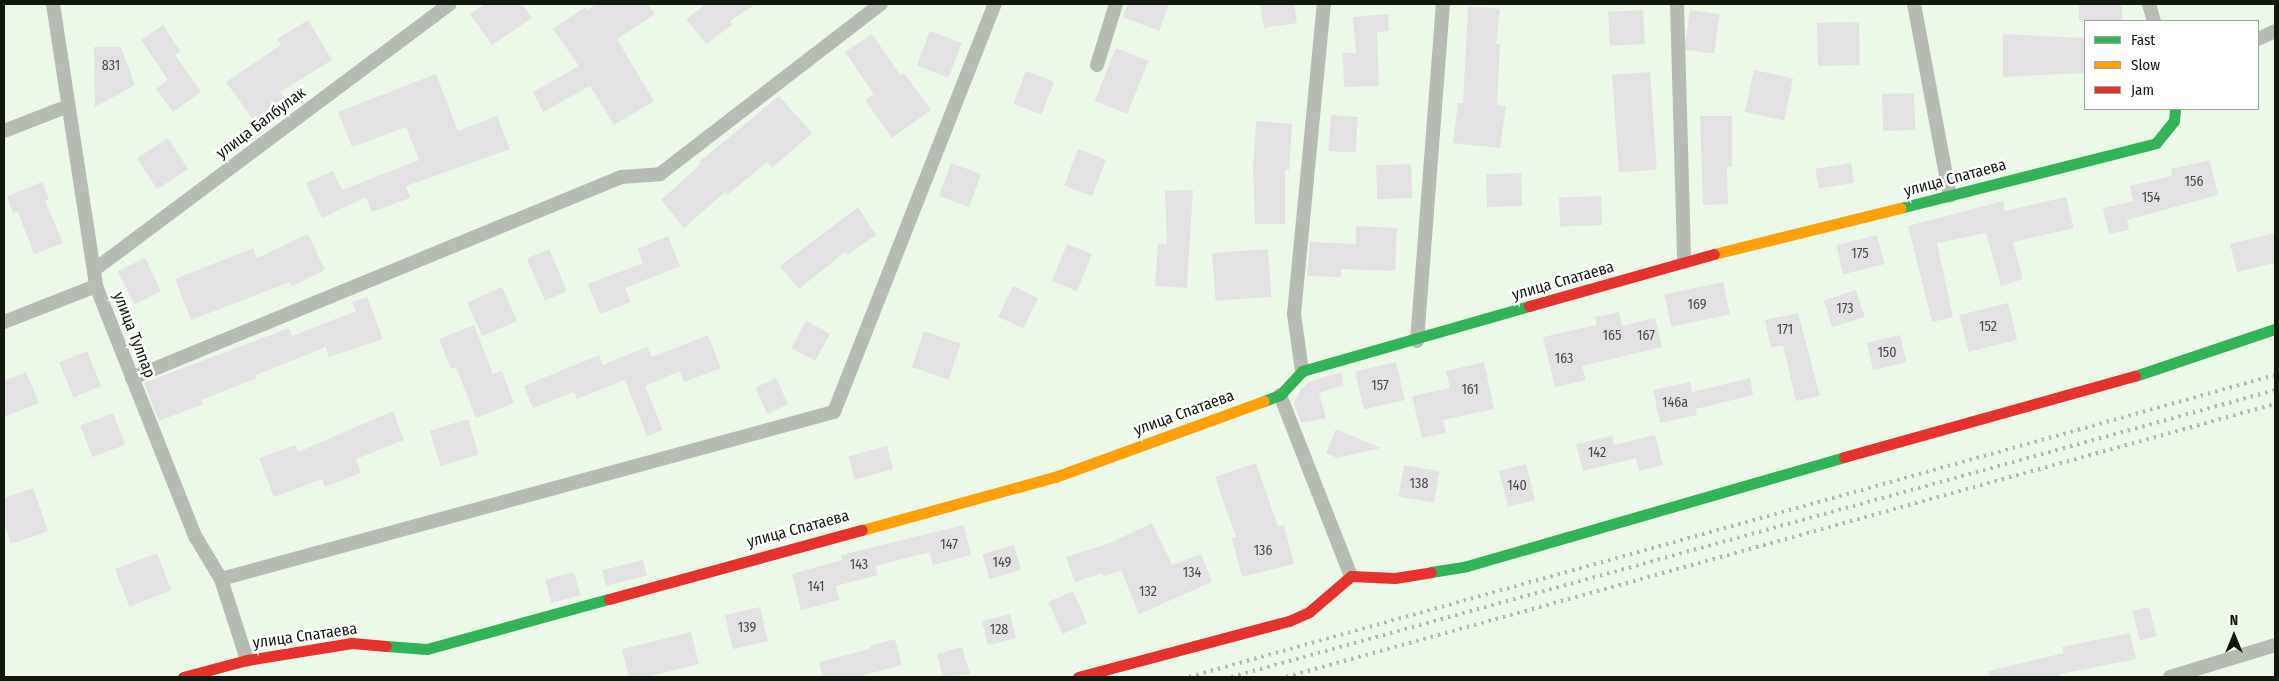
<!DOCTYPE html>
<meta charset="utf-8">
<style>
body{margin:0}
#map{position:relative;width:2279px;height:681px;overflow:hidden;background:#ecf9e8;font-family:"Fira Sans Condensed",sans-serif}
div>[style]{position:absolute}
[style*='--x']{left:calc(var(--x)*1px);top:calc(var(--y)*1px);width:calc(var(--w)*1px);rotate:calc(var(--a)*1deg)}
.building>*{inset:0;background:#e4e1e4;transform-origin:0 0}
.street>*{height:14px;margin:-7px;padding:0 7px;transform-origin:7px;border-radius:7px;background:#b6bcb4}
.fast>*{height:11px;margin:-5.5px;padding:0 5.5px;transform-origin:5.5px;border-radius:5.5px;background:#30b455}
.slow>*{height:11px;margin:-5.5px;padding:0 5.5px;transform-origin:5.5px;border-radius:5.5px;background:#ff9f0a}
.jam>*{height:11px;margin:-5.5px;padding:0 5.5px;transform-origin:5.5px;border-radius:5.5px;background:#e5322d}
.rail>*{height:4px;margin-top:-2px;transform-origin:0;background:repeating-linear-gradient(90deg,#b2bab0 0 2.5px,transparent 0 7.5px)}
span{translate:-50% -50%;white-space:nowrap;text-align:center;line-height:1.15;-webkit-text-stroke:5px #fff;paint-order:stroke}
.number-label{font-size:14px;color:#464b44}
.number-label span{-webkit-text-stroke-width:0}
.street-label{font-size:16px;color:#11190f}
.frame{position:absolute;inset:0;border:5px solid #11190f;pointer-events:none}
.legend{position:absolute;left:2084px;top:20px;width:175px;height:90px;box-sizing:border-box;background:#fff;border:1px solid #a0a39f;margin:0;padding:6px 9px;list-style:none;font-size:15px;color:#11190f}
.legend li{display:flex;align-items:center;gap:10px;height:25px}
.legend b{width:25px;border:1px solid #a0a39f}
.north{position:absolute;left:2209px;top:611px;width:50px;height:50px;-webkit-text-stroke:4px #fff;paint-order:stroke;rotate:0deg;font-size:14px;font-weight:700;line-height:20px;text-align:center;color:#11190f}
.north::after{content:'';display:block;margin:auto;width:18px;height:22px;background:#11190f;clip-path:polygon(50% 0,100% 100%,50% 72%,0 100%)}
</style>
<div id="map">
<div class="building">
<div style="clip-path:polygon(485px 4px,522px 4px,532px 18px,492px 45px,470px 14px)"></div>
<div style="clip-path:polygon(596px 4px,648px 4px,655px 14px,617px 39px,654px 101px,614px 125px,590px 86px,543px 112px,533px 92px,579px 66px,553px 29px,585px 7px,587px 10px)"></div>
<div style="clip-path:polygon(706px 4px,756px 4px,730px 21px,733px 24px,706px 44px,686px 19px)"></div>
<div style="clip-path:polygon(1128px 4px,1169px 4px,1159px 31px,1123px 17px)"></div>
<div style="clip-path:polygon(1260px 4px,1294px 4px,1297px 23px,1264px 28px)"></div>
<div style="left:2079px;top:4px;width:43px;height:16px"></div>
<div style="clip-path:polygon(1468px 6px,1500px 9px,1496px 44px,1500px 44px,1497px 105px,1506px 106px,1500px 148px,1453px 143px,1458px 103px,1463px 103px)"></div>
<div style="left:1643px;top:10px;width:34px;height:35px;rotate:87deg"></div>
<div style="left:1690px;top:10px;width:30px;height:40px;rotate:8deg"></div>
<div style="clip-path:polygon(1388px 14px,1389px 31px,1377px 32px,1379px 86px,1344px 87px,1343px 53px,1356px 53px,1353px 17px)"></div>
<div style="clip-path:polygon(308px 20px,332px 60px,280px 92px,286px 100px,254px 121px,226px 82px,281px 45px,277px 39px)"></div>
<div style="left:1859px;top:22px;width:43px;height:42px;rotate:89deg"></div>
<div style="clip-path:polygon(163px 25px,180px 51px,175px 55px,201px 92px,173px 112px,156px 89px,168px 80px,141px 40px)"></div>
<div style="left:930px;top:31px;width:34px;height:37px;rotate:21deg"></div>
<div style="clip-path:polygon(872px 34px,900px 75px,904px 73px,931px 110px,892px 138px,865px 100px,874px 94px,845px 52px)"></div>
<div style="clip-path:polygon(2003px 34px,2085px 38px,2085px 73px,2003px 77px)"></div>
<div style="clip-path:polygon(94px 47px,121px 47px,135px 85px,95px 107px)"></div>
<div style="left:1116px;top:48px;width:35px;height:57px;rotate:22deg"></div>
<div style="left:1754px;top:70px;width:40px;height:43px;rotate:12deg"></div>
<div style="left:1026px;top:71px;width:30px;height:35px;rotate:21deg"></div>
<div style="left:1650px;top:72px;width:98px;height:38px;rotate:86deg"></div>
<div style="clip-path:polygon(436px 74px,458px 131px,497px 116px,510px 149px,406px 186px,410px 198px,372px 212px,366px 197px,322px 218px,306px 183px,333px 171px,342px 190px,419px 160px,406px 127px,352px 147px,338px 112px)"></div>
<div style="left:1914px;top:93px;width:37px;height:32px;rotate:88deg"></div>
<div style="clip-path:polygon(779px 96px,812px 133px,772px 168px,767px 162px,727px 195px,725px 192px,684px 228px,661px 200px,701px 164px,699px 162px)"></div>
<div style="left:1331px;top:115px;width:27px;height:36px;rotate:4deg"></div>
<div style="clip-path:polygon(1700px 116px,1732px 116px,1732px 167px,1727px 167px,1728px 204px,1703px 205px)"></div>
<div style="clip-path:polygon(1256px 121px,1292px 124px,1289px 170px,1285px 170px,1285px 224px,1255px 224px,1253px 167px)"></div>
<div style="left:168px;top:138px;width:37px;height:37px;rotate:57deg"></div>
<div style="left:1078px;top:149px;width:30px;height:39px;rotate:21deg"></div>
<div style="clip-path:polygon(2210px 160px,2218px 195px,2127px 220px,2129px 230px,2109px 234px,2103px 208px,2133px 201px,2130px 186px,2172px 176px,2171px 169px)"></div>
<div style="left:951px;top:163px;width:32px;height:35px;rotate:20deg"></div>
<div style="left:1851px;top:163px;width:20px;height:36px;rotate:81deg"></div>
<div style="left:1411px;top:164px;width:34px;height:35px;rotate:88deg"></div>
<div style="left:1521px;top:173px;width:33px;height:35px;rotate:88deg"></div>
<div style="clip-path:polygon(42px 182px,49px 199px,45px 201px,63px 243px,34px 254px,18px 212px,13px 213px,7px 196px)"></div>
<div style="clip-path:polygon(1193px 190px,1187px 288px,1155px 286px,1158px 243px,1167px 244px,1165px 191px)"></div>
<div style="left:1601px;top:196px;width:29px;height:42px;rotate:88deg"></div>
<div style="clip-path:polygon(2066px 197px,2074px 228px,2013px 242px,2023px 279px,2001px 286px,1986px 233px,1937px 243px,1953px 317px,1932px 322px,1908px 226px,2003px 201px,2005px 211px)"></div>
<div style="clip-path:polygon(858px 207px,876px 235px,847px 255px,845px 252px,799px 289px,780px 266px)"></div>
<div style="clip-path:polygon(1356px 226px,1397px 228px,1395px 271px,1341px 269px,1341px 277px,1307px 276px,1310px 242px,1356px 244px)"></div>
<div style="clip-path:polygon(2275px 233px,2275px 263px,2237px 272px,2230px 244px)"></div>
<div style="clip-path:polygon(308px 234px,325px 270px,292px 286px,290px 282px,191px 320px,175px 279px,253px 248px,257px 258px)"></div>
<div style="left:1877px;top:235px;width:30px;height:42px;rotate:76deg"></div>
<div style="clip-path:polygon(668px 236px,680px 266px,625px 288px,631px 302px,600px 314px,588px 284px,643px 263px,638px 249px)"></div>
<div style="left:1067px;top:244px;width:27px;height:40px;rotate:22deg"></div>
<div style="left:549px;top:249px;width:46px;height:24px;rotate:67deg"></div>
<div style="left:1268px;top:249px;width:48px;height:56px;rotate:86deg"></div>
<div style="left:145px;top:258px;width:37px;height:30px;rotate:64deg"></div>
<div style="left:1723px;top:282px;width:33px;height:60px;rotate:78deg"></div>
<div style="left:1013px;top:286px;width:28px;height:34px;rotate:26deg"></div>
<div style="left:502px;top:287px;width:37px;height:38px;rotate:66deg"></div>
<div style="left:1856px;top:290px;width:28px;height:34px;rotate:72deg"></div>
<div style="clip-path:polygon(367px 297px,383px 339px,329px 357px,326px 347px,256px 375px,257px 378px,201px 400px,203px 404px,159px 421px,144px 383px,289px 328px,292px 336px,356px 311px,352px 302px)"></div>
<div style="left:2008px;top:303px;width:38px;height:50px;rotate:76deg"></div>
<div style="clip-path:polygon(1619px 312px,1622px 326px,1655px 318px,1662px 347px,1582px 366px,1586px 380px,1555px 387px,1543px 337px,1597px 325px,1595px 317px)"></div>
<div style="clip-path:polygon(1798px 313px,1820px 396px,1796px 401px,1783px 345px,1771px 348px,1765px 320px)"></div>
<div style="left:806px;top:321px;width:27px;height:31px;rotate:28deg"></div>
<div style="clip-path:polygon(474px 325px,493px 374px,502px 371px,514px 403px,476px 418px,456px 367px,451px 369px,439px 339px)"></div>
<div style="left:924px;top:331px;width:39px;height:38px;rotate:19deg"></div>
<div style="clip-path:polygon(708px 335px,721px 368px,684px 382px,680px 371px,645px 386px,663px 430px,647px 436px,625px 380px,577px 399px,574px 392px,533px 408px,524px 386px,599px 355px,603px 365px,647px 347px,652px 357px)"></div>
<div style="left:1900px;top:335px;width:28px;height:34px;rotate:77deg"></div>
<div style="left:87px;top:351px;width:38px;height:30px;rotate:68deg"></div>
<div style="left:1396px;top:362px;width:39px;height:42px;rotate:77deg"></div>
<div style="clip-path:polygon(1484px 362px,1494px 409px,1443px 420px,1446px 433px,1422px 438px,1412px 396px,1450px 388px,1446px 371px)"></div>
<div style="clip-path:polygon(26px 372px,39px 403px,4px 417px,4px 381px)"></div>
<div style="clip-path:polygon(1342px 372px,1343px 385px,1319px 393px,1326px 418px,1301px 423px,1294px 403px,1300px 391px,1308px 382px)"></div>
<div style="left:776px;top:378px;width:29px;height:23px;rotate:65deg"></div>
<div style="clip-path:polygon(1750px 378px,1753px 395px,1696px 409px,1697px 415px,1660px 423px,1653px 390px,1690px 382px,1692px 392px)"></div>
<div style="clip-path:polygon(393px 411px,404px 440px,356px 459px,361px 473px,325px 487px,322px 479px,274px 497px,259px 458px,295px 445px,298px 452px)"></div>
<div style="left:113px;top:413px;width:34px;height:35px;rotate:69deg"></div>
<div style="left:468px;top:419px;width:37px;height:40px;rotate:73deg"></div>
<div style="clip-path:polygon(1336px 429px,1381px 448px,1337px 458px,1326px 453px)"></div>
<div style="clip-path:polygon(1655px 435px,1663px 465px,1639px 471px,1636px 458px,1583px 471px,1576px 444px,1612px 436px,1614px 445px)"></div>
<div style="left:887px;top:446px;width:24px;height:40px;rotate:75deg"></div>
<div style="clip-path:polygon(1256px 463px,1278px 527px,1284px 525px,1294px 564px,1242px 577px,1232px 538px,1236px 537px,1215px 477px)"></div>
<div style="left:1526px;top:464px;width:37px;height:28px;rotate:76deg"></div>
<div style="left:1404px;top:465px;width:36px;height:32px;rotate:10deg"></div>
<div style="clip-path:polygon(33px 488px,48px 531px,11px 544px,4px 522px,4px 498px)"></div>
<div style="clip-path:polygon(1152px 523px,1172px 565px,1201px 554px,1212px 582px,1139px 614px,1121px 570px,1103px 577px,1102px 573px,1075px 582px,1066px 557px,1110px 543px)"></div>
<div style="clip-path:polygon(964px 525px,971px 555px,933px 565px,930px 552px,875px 566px,878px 575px,836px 586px,839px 600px,801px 610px,792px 574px,842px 560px,841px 555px)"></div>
<div style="left:1014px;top:545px;width:26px;height:33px;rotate:74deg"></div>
<div style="left:157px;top:553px;width:40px;height:45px;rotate:69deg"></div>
<div style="left:643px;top:560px;width:16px;height:42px;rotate:76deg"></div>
<div style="left:574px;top:572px;width:24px;height:30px;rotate:75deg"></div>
<div style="left:1073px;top:591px;width:35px;height:27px;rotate:66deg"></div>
<div style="left:760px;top:607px;width:35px;height:36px;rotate:77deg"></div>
<div style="left:2149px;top:607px;width:30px;height:17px;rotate:76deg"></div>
<div style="left:1010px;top:614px;width:25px;height:29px;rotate:76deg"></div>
<div style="left:691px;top:632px;width:33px;height:71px;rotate:76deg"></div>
<div style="clip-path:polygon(2130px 633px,2136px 659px,2060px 674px,2060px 677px,1989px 677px,1988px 671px,2064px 653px,2062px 647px)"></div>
<div style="clip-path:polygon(895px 639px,902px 665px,857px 677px,823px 677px,819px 662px,870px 649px,870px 646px)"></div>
<div style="clip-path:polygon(962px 647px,970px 674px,943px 677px,937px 654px)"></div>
</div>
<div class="street">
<div style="--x:53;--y:4;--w:285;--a:81.3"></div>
<div style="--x:96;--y:286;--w:269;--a:68.4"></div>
<div style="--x:195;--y:536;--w:50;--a:58.8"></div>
<div style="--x:221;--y:579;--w:85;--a:72.2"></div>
<div style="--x:1677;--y:4;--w:258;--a:88.4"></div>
<div style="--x:1914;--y:4;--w:195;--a:79.4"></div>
<div style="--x:2149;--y:4;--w:18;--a:74"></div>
<div style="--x:2258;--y:39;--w:19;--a:-25"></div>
<div style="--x:1097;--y:65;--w:64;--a:-72.7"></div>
<div style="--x:4;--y:131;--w:69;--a:-21.3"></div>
<div style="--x:94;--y:270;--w:444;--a:-36.8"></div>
<div style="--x:4;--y:322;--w:99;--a:-21.4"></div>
<div style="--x:1417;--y:341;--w:338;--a:-85.6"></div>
<div style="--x:1302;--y:371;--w:58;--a:-98"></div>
<div style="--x:1294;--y:314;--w:311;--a:-84.5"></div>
<div style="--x:132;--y:378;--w:529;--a:-22.34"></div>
<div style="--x:621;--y:177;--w:39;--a:-4"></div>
<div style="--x:660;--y:174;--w:279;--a:-37.6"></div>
<div style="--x:1280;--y:395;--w:194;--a:68.6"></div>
<div style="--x:221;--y:579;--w:635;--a:-15.24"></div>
<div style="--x:834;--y:412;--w:439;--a:-68.5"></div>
<div style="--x:2170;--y:677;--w:110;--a:-16.9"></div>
</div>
<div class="fast">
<div style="--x:1900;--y:208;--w:264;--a:-14.2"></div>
<div style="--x:2156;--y:143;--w:28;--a:-51"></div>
<div style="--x:2174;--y:121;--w:12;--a:-85"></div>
<div style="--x:2135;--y:376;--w:148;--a:-18.6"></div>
<div style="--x:1264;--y:401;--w:17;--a:-21"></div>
<div style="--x:1280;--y:395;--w:33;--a:-47"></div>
<div style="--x:1302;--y:371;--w:236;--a:-16"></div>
<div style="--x:1431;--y:572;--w:36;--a:-9"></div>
<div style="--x:1467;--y:566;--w:392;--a:-16.1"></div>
<div style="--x:386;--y:646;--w:41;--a:4.2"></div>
<div style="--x:427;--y:649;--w:189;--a:-15.4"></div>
</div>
<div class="slow">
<div style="--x:1714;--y:254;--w:192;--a:-13.9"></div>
<div style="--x:862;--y:530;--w:200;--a:-15.4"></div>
<div style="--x:1055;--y:477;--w:222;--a:-20"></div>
</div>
<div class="jam">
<div style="--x:1529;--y:306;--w:192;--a:-15.7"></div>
<div style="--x:1844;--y:457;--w:302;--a:-15.6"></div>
<div style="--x:609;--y:599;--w:262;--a:-15.3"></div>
<div style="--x:183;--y:677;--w:66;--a:-14.9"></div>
<div style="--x:247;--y:660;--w:106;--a:-9.2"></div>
<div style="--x:352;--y:643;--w:34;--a:5"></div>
<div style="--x:1078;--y:677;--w:218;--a:-14.9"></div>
<div style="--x:1289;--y:621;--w:22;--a:-24"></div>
<div style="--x:1309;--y:612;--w:55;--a:-40.6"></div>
<div style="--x:1351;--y:576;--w:44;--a:2.6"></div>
<div style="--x:1395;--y:578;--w:36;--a:-9"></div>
</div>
<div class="rail">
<div style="--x:1189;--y:677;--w:1127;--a:-15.54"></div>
<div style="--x:1231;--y:677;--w:1083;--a:-15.37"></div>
<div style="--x:1286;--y:677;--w:1026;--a:-15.43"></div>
</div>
<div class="number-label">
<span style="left:111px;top:66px">831</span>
<span style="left:2194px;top:182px">156</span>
<span style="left:2151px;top:198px">154</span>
<span style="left:1860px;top:254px">175</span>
<span style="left:1697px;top:305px">169</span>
<span style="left:1845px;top:309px">173</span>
<span style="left:1988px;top:327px">152</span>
<span style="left:1785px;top:330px">171</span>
<span style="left:1612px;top:336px">165</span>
<span style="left:1646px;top:336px">167</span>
<span style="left:1887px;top:353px">150</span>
<span style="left:1564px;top:359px">163</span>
<span style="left:1380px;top:386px">157</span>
<span style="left:1470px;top:390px">161</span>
<span style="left:1675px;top:403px">146а</span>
<span style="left:1597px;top:453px">142</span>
<span style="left:1419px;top:484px">138</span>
<span style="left:1517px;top:486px">140</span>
<span style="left:949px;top:545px">147</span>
<span style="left:1263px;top:551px">136</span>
<span style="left:1002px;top:563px">149</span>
<span style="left:859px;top:565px">143</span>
<span style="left:1192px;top:573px">134</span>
<span style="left:816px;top:587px">141</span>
<span style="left:1148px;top:592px">132</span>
<span style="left:747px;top:628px">139</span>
<span style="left:999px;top:630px">128</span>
</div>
<div class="street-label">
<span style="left:261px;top:123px;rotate:-37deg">улица Балбулак</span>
<span style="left:1955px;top:178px;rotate:-15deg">улица Спатаева</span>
<span style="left:1563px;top:281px;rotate:-16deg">улица Спатаева</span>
<span style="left:134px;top:335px;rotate:69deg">улица Тулпар</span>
<span style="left:1184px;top:413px;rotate:-20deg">улица Спатаева</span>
<span style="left:798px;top:529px;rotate:-15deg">улица Спатаева</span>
<span style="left:305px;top:636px;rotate:-8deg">улица Спатаева</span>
</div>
<div class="frame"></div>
<ul class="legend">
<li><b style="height:6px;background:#30b455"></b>Fast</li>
<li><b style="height:6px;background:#ff9f0a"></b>Slow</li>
<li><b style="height:6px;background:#e5322d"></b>Jam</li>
</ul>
<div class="north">N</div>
</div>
